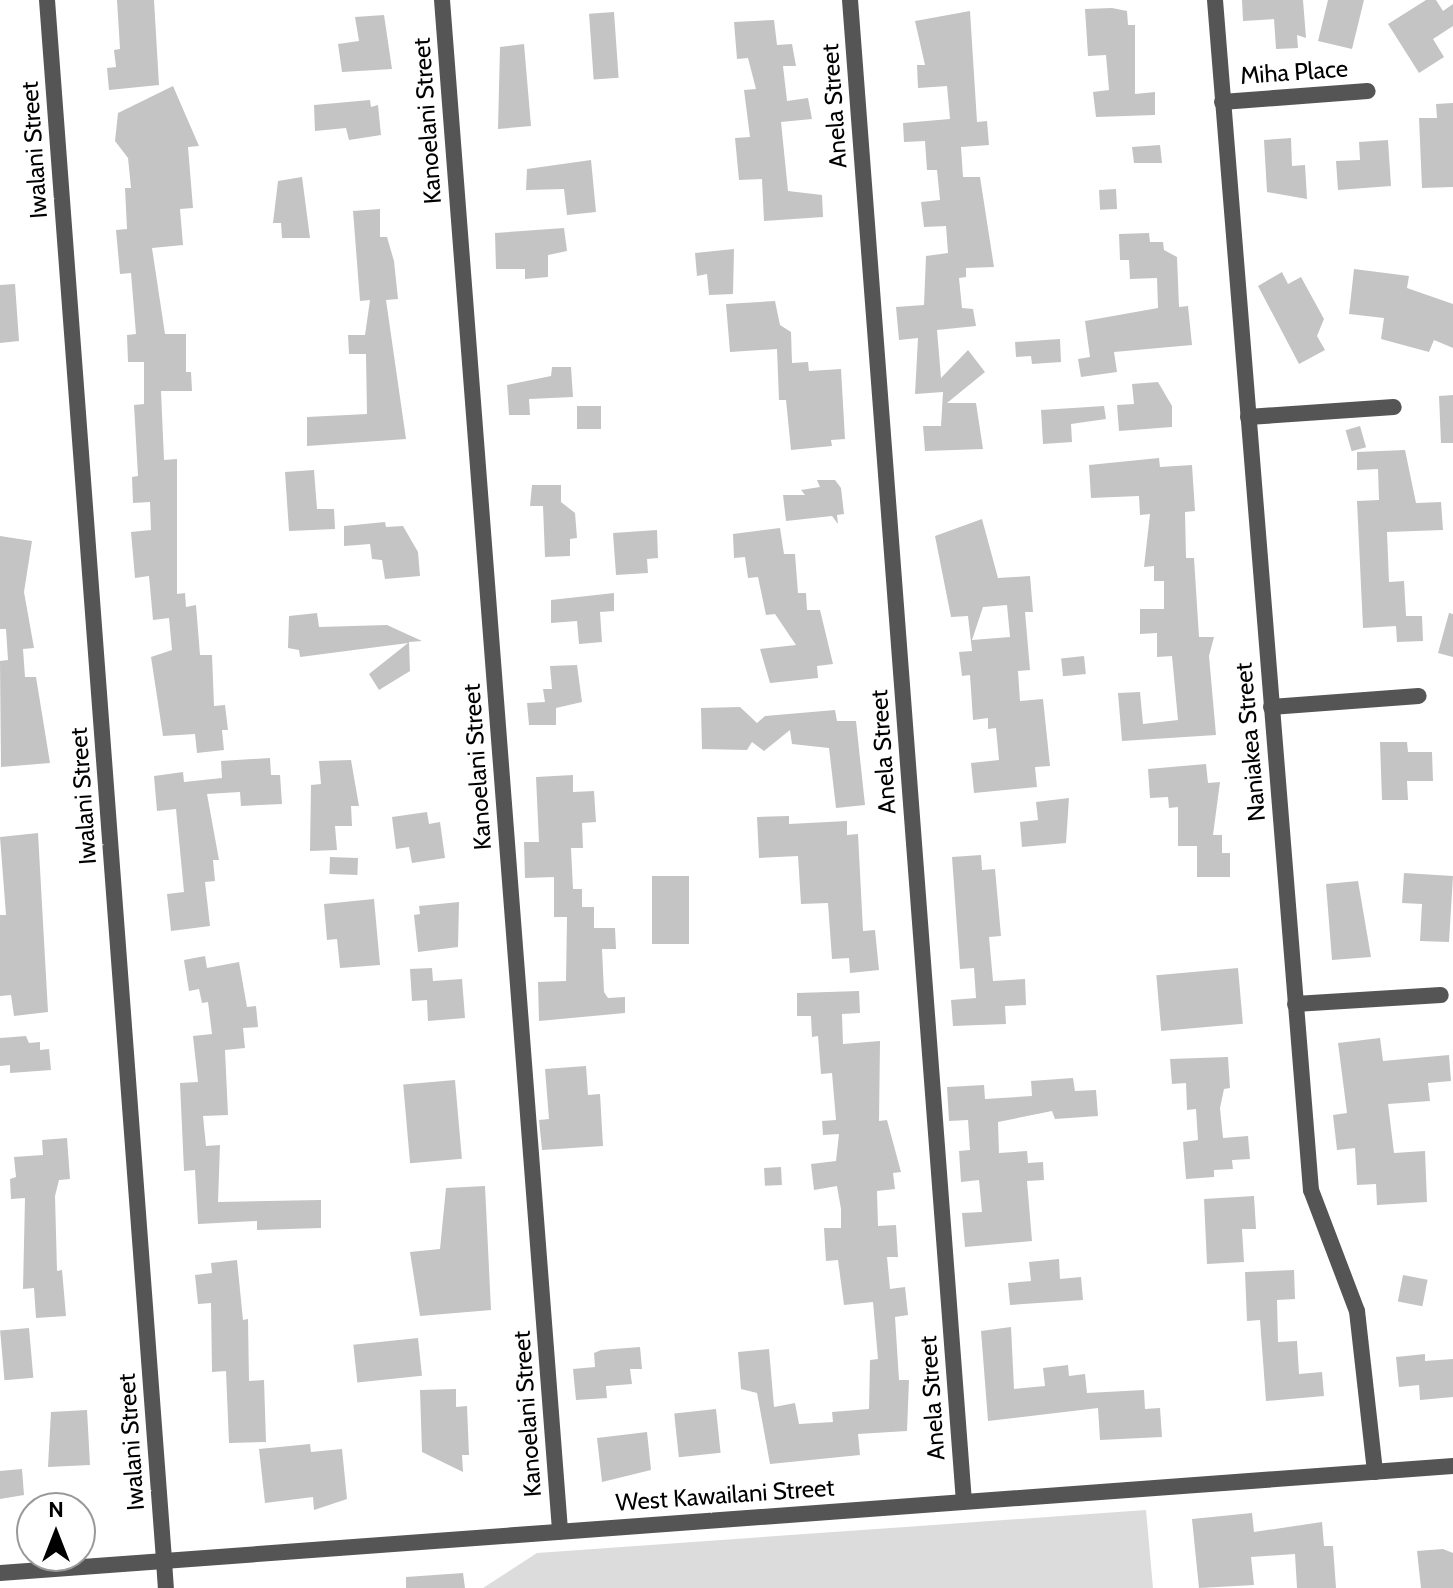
<!DOCTYPE html>
<style>
body{margin:0}
#map{position:relative;width:1453px;height:1588px;overflow:hidden;background:#fff;font-family:Cabin,sans-serif}
div>[style]{position:absolute}
[style*='--x']{left:calc(var(--x)*1px);top:calc(var(--y)*1px);width:calc(var(--w)*1px);rotate:calc(var(--a)*1deg)}
.green>*{inset:0;background:#dcdcdc}
.building>*{inset:0;background:#c4c4c4;transform-origin:0 0}
.minor>*{height:16px;margin:-8px;padding:0 8px;transform-origin:8px;border-radius:8px;background:#555}
.tertiary>*{height:16px;margin:-8px;padding:0 8px;transform-origin:8px;border-radius:8px;background:#555}
span{translate:-50% -50%;white-space:nowrap;text-align:center;line-height:1.15;-webkit-text-stroke:6px #fff;paint-order:stroke}
.street-label{font-size:24px;color:#000}
.north{position:absolute;left:16px;top:1492px;width:80px;height:80px;box-sizing:border-box;background:#fff;border:2px solid #999;border-radius:50%;rotate:0deg;font-size:22px;font-weight:700;line-height:32px;text-align:center;color:#000}
.north::after{content:'';display:block;margin:auto;width:28px;height:36px;background:#000;clip-path:polygon(50% 0,100% 100%,50% 72%,0 100%)}
</style>
<div id="map">
<div class="green">
<div style="clip-path:polygon(1146px 1510px,1153px 1588px,483px 1588px,537px 1553px)"></div>
</div>
<div class="building">
<div style="clip-path:polygon(117px 0,154px 0,159px 85px,109px 90px,107px 68px,116px 67px,114px 50px,120px 49px)"></div>
<div style="clip-path:polygon(1242px 0,1303px 0,1306px 38px,1297px 35px,1298px 48px,1276px 49px,1274px 19px,1243px 21px)"></div>
<div style="clip-path:polygon(1328px 0,1364px 0,1352px 49px,1318px 41px)"></div>
<div style="clip-path:polygon(1426px 0,1436px 0,1443px 11px,1453px 4px,1453px 26px,1433px 39px,1444px 57px,1419px 73px,1388px 24px)"></div>
<div style="clip-path:polygon(1112px 8px,1127px 11px,1128px 25px,1135px 25px,1135px 94px,1155px 92px,1155px 115px,1096px 117px,1093px 92px,1109px 90px,1106px 55px,1088px 56px,1085px 9px)"></div>
<div style="clip-path:polygon(970px 11px,977px 122px,987px 121px,989px 145px,961px 147px,963px 177px,980px 177px,994px 267px,966px 268px,966px 277px,959px 278px,962px 308px,973px 309px,976px 326px,937px 330px,941px 378px,968px 350px,985px 372px,947px 403px,976px 403px,983px 449px,925px 451px,923px 426px,941px 426px,943px 392px,915px 394px,918px 338px,899px 340px,896px 307px,924px 305px,926px 256px,948px 253px,946px 226px,924px 227px,921px 202px,940px 200px,937px 170px,927px 170px,925px 141px,904px 142px,903px 123px,950px 119px,947px 86px,918px 88px,917px 65px,925px 65px,915px 21px)"></div>
<div style="left:614px;top:12px;width:66px;height:25px;rotate:86deg"></div>
<div style="clip-path:polygon(384px 15px,392px 69px,342px 72px,338px 44px,359px 41px,355px 17px)"></div>
<div style="clip-path:polygon(774px 20px,777px 45px,792px 44px,796px 66px,783px 66px,787px 101px,808px 98px,812px 119px,781px 122px,788px 191px,822px 195px,823px 217px,764px 221px,762px 179px,739px 180px,735px 138px,750px 137px,744px 90px,756px 89px,748px 58px,737px 59px,734px 22px)"></div>
<div style="clip-path:polygon(524px 44px,531px 126px,498px 129px,500px 47px)"></div>
<div style="clip-path:polygon(173px 86px,199px 146px,188px 147px,193px 208px,180px 209px,183px 245px,152px 248px,165px 334px,186px 334px,186px 372px,191px 372px,192px 391px,161px 391px,164px 460px,177px 459px,177px 594px,185px 593px,186px 607px,196px 605px,200px 655px,212px 655px,214px 706px,225px 705px,228px 730px,222px 730px,224px 750px,197px 753px,195px 734px,163px 736px,151px 657px,172px 650px,169px 618px,153px 620px,149px 576px,135px 578px,131px 532px,151px 530px,150px 502px,133px 503px,132px 477px,138px 476px,134px 405px,144px 404px,144px 362px,128px 362px,127px 335px,136px 334px,131px 273px,120px 274px,116px 230px,127px 229px,125px 188px,131px 188px,128px 158px,115px 141px,118px 113px)"></div>
<div style="clip-path:polygon(370px 100px,371px 107px,378px 105px,381px 135px,349px 140px,346px 128px,315px 131px,314px 105px)"></div>
<div style="clip-path:polygon(1453px 103px,1453px 187px,1422px 188px,1419px 118px,1437px 118px,1436px 104px)"></div>
<div style="clip-path:polygon(1291px 138px,1292px 166px,1305px 165px,1307px 199px,1267px 192px,1264px 140px)"></div>
<div style="clip-path:polygon(1388px 140px,1391px 186px,1338px 190px,1336px 161px,1360px 160px,1359px 142px)"></div>
<div style="clip-path:polygon(1160px 145px,1162px 163px,1134px 163px,1132px 147px)"></div>
<div style="clip-path:polygon(591px 160px,596px 212px,567px 215px,564px 189px,526px 190px,527px 169px)"></div>
<div style="clip-path:polygon(302px 177px,310px 238px,282px 238px,281px 223px,273px 223px,278px 181px)"></div>
<div style="left:1116px;top:189px;width:20px;height:17px;rotate:87deg"></div>
<div style="clip-path:polygon(380px 209px,380px 237px,387px 237px,394px 261px,398px 299px,386px 300px,406px 439px,307px 446px,307px 417px,367px 414px,366px 354px,349px 354px,348px 335px,365px 335px,370px 300px,360px 301px,353px 211px)"></div>
<div style="clip-path:polygon(564px 228px,567px 251px,548px 255px,548px 277px,525px 279px,525px 269px,496px 269px,495px 233px)"></div>
<div style="clip-path:polygon(1149px 233px,1150px 242px,1163px 242px,1164px 250px,1177px 257px,1179px 307px,1188px 306px,1192px 345px,1114px 352px,1117px 372px,1081px 377px,1078px 359px,1090px 357px,1085px 321px,1158px 308px,1157px 278px,1130px 279px,1129px 260px,1120px 260px,1119px 234px)"></div>
<div style="clip-path:polygon(734px 249px,733px 294px,709px 295px,707px 274px,697px 276px,695px 253px)"></div>
<div style="clip-path:polygon(1354px 269px,1409px 276px,1407px 288px,1453px 304px,1453px 348px,1434px 340px,1429px 352px,1381px 339px,1384px 318px,1349px 314px)"></div>
<div style="clip-path:polygon(1282px 272px,1288px 284px,1301px 277px,1324px 319px,1317px 336px,1325px 350px,1299px 364px,1258px 286px)"></div>
<div style="clip-path:polygon(15px 284px,19px 341px,0 343px,0 285px)"></div>
<div style="clip-path:polygon(775px 301px,780px 325px,791px 332px,792px 363px,808px 362px,809px 371px,841px 369px,845px 439px,831px 440px,832px 446px,791px 450px,786px 400px,779px 400px,777px 349px,730px 352px,726px 304px)"></div>
<div style="clip-path:polygon(1060px 339px,1061px 362px,1032px 364px,1031px 356px,1016px 357px,1015px 342px)"></div>
<div style="clip-path:polygon(552px 367px,571px 367px,573px 397px,529px 399px,530px 415px,509px 415px,507px 385px,551px 376px)"></div>
<div style="clip-path:polygon(1158px 382px,1172px 406px,1172px 427px,1119px 431px,1117px 405px,1134px 404px,1132px 384px)"></div>
<div style="clip-path:polygon(1453px 395px,1453px 443px,1441px 443px,1439px 396px)"></div>
<div style="left:601px;top:406px;width:23px;height:24px;rotate:90deg"></div>
<div style="clip-path:polygon(1104px 406px,1106px 419px,1071px 424px,1072px 442px,1043px 444px,1041px 410px)"></div>
<div style="left:1360px;top:426px;width:22px;height:15px;rotate:74deg"></div>
<div style="clip-path:polygon(1405px 450px,1416px 503px,1441px 502px,1443px 530px,1387px 532px,1389px 582px,1404px 581px,1406px 616px,1422px 616px,1423px 641px,1397px 642px,1396px 626px,1363px 628px,1357px 501px,1379px 500px,1378px 469px,1357px 470px,1357px 452px)"></div>
<div style="clip-path:polygon(1159px 458px,1160px 467px,1192px 465px,1195px 511px,1185px 512px,1186px 558px,1194px 558px,1199px 637px,1214px 637px,1209px 656px,1216px 735px,1122px 741px,1118px 693px,1140px 692px,1143px 724px,1178px 720px,1172px 656px,1157px 657px,1157px 633px,1140px 634px,1140px 609px,1164px 609px,1164px 581px,1154px 581px,1154px 566px,1144px 567px,1150px 514px,1140px 515px,1139px 496px,1091px 498px,1089px 465px)"></div>
<div style="clip-path:polygon(314px 470px,317px 509px,334px 509px,335px 529px,289px 531px,285px 472px)"></div>
<div style="clip-path:polygon(817px 480px,835px 480px,841px 488px,844px 514px,837px 515px,838px 524px,832px 516px,786px 521px,783px 495px,805px 495px,801px 490px,820px 487px)"></div>
<div style="clip-path:polygon(532px 485px,561px 485px,561px 502px,575px 513px,577px 538px,570px 539px,570px 556px,545px 557px,543px 506px,530px 506px)"></div>
<div style="clip-path:polygon(evenodd,982px 519px,998px 578px,1030px 576px,1033px 612px,1025px 612px,1030px 670px,1018px 671px,1020px 701px,1043px 699px,1050px 766px,1035px 767px,1037px 787px,974px 793px,971px 763px,999px 760px,996px 728px,988px 729px,988px 718px,973px 720px,970px 675px,962px 676px,959px 652px,972px 651px,968px 616px,951px 617px,935px 536px,982px 519px,1007px 605px,1010px 637px,972px 640px,983px 607px,1007px 605px)"></div>
<div style="clip-path:polygon(385px 522px,386px 527px,403px 526px,418px 552px,420px 576px,385px 579px,382px 560px,372px 559px,370px 544px,344px 546px,344px 526px)"></div>
<div style="clip-path:polygon(780px 528px,784px 554px,795px 554px,798px 593px,806px 593px,807px 610px,820px 610px,833px 664px,817px 666px,818px 678px,770px 683px,760px 649px,796px 645px,775px 614px,766px 615px,758px 577px,748px 578px,745px 557px,734px 558px,733px 534px)"></div>
<div style="clip-path:polygon(657px 530px,658px 558px,647px 559px,648px 573px,616px 575px,613px 533px)"></div>
<div style="clip-path:polygon(0 536px,32px 541px,24px 592px,34px 648px,23px 649px,25px 677px,36px 677px,50px 763px,1px 767px,0 661px,8px 660px,6px 629px,0 629px)"></div>
<div style="clip-path:polygon(614px 593px,614px 611px,600px 612px,602px 642px,579px 644px,577px 621px,551px 623px,551px 600px)"></div>
<div style="clip-path:polygon(317px 613px,319px 627px,387px 625px,422px 641px,409px 642px,410px 671px,379px 690px,369px 674px,408px 643px,300px 657px,299px 650px,288px 648px,289px 616px)"></div>
<div style="clip-path:polygon(1449px 613px,1453px 614px,1453px 657px,1438px 653px)"></div>
<div style="left:1084px;top:656px;width:18px;height:23px;rotate:84deg"></div>
<div style="clip-path:polygon(577px 665px,582px 702px,556px 708px,556px 725px,529px 725px,527px 703px,545px 702px,543px 689px,552px 689px,550px 666px)"></div>
<div style="clip-path:polygon(740px 707px,757px 723px,765px 716px,835px 710px,837px 721px,856px 721px,865px 805px,836px 808px,829px 748px,792px 744px,790px 730px,764px 751px,752px 742px,747px 750px,702px 749px,701px 708px)"></div>
<div style="clip-path:polygon(1380px 742px,1407px 742px,1408px 752px,1432px 752px,1433px 781px,1407px 781px,1408px 800px,1382px 800px)"></div>
<div style="clip-path:polygon(270px 758px,271px 775px,280px 775px,282px 804px,241px 806px,240px 792px,207px 794px,219px 860px,213px 860px,215px 881px,205px 882px,210px 926px,171px 931px,167px 894px,184px 892px,176px 809px,157px 811px,154px 776px,183px 772px,184px 782px,222px 778px,221px 761px)"></div>
<div style="clip-path:polygon(351px 760px,359px 806px,351px 806px,352px 826px,335px 826px,337px 850px,310px 851px,311px 785px,321px 784px,319px 761px)"></div>
<div style="clip-path:polygon(1206px 764px,1208px 783px,1220px 782px,1213px 835px,1222px 835px,1222px 853px,1230px 853px,1230px 877px,1197px 877px,1197px 846px,1178px 846px,1178px 807px,1169px 808px,1168px 797px,1150px 798px,1148px 769px)"></div>
<div style="clip-path:polygon(573px 775px,573px 792px,594px 791px,596px 822px,582px 823px,583px 848px,571px 848px,573px 889px,582px 889px,582px 907px,594px 907px,594px 928px,615px 928px,616px 949px,602px 949px,604px 992px,608px 998px,625px 997px,625px 1013px,539px 1021px,538px 982px,566px 981px,567px 917px,554px 917px,554px 877px,525px 878px,524px 842px,539px 842px,536px 777px)"></div>
<div style="clip-path:polygon(1069px 798px,1066px 843px,1022px 847px,1020px 822px,1038px 820px,1036px 802px)"></div>
<div style="clip-path:polygon(427px 812px,429px 824px,440px 822px,445px 858px,412px 863px,409px 847px,396px 849px,392px 817px)"></div>
<div style="clip-path:polygon(789px 816px,789px 824px,847px 821px,847px 835px,858px 834px,863px 931px,875px 930px,879px 970px,850px 973px,849px 958px,832px 959px,828px 903px,801px 904px,798px 856px,759px 858px,757px 817px)"></div>
<div style="clip-path:polygon(38px 833px,48px 1012px,14px 1016px,11px 995px,0 996px,0 915px,6px 915px,0 837px)"></div>
<div style="clip-path:polygon(981px 855px,982px 870px,995px 869px,1001px 936px,989px 937px,993px 981px,1025px 979px,1026px 1005px,1005px 1006px,1006px 1024px,953px 1026px,951px 1000px,976px 998px,974px 968px,960px 969px,952px 857px)"></div>
<div style="left:330px;top:857px;width:28px;height:17px;rotate:2deg"></div>
<div style="clip-path:polygon(1404px 873px,1453px 876px,1449px 942px,1420px 941px,1422px 904px,1402px 903px)"></div>
<div style="left:652px;top:876px;width:37px;height:68px"></div>
<div style="clip-path:polygon(1358px 881px,1371px 957px,1332px 960px,1326px 884px)"></div>
<div style="clip-path:polygon(374px 899px,380px 965px,340px 968px,337px 939px,327px 940px,324px 904px)"></div>
<div style="clip-path:polygon(459px 902px,458px 947px,418px 952px,414px 915px,420px 914px,419px 906px)"></div>
<div style="clip-path:polygon(205px 956px,207px 968px,239px 962px,247px 1007px,256px 1006px,258px 1027px,243px 1028px,245px 1048px,225px 1050px,228px 1115px,203px 1116px,206px 1146px,220px 1145px,218px 1202px,321px 1200px,321px 1228px,257px 1230px,257px 1221px,198px 1224px,195px 1170px,184px 1171px,180px 1083px,198px 1082px,193px 1036px,212px 1034px,208px 1002px,202px 1003px,199px 989px,189px 991px,184px 960px)"></div>
<div style="clip-path:polygon(432px 968px,433px 981px,462px 979px,465px 1018px,428px 1021px,427px 1000px,412px 1001px,410px 969px)"></div>
<div style="left:1238px;top:968px;width:56px;height:82px;rotate:85deg"></div>
<div style="clip-path:polygon(859px 991px,860px 1013px,842px 1014px,843px 1044px,880px 1041px,879px 1121px,887px 1120px,901px 1172px,893px 1173px,895px 1189px,877px 1191px,878px 1226px,896px 1225px,898px 1257px,887px 1257px,890px 1289px,905px 1287px,908px 1315px,895px 1317px,899px 1380px,909px 1380px,907px 1431px,858px 1434px,860px 1455px,770px 1464px,757px 1393px,741px 1389px,738px 1352px,769px 1349px,774px 1407px,795px 1403px,799px 1424px,833px 1422px,832px 1412px,869px 1409px,870px 1360px,878px 1359px,873px 1302px,844px 1305px,838px 1260px,826px 1261px,824px 1228px,841px 1228px,841px 1209px,837px 1186px,814px 1190px,811px 1164px,836px 1161px,839px 1134px,823px 1135px,822px 1121px,836px 1120px,832px 1073px,821px 1074px,818px 1036px,812px 1037px,811px 1016px,797px 1016px,797px 993px)"></div>
<div style="clip-path:polygon(26px 1036px,29px 1043px,40px 1042px,40px 1050px,49px 1049px,51px 1070px,10px 1073px,10px 1065px,0 1066px,0 1038px)"></div>
<div style="clip-path:polygon(1380px 1038px,1383px 1061px,1449px 1055px,1451px 1081px,1428px 1083px,1430px 1101px,1388px 1104px,1394px 1153px,1425px 1151px,1427px 1202px,1377px 1205px,1376px 1184px,1357px 1185px,1355px 1148px,1337px 1150px,1333px 1115px,1347px 1113px,1338px 1043px)"></div>
<div style="clip-path:polygon(1228px 1057px,1230px 1088px,1224px 1089px,1220px 1108px,1223px 1138px,1248px 1136px,1250px 1159px,1232px 1160px,1233px 1169px,1214px 1170px,1214px 1177px,1186px 1179px,1183px 1142px,1198px 1140px,1196px 1109px,1187px 1110px,1186px 1083px,1172px 1084px,1170px 1059px)"></div>
<div style="clip-path:polygon(586px 1066px,588px 1095px,600px 1094px,603px 1146px,542px 1150px,539px 1120px,549px 1119px,545px 1069px)"></div>
<div style="clip-path:polygon(1073px 1078px,1075px 1091px,1096px 1090px,1098px 1116px,1055px 1119px,1052px 1111px,998px 1122px,999px 1153px,1027px 1151px,1028px 1163px,1043px 1162px,1044px 1180px,1027px 1181px,1032px 1241px,965px 1247px,962px 1213px,982px 1212px,979px 1180px,961px 1182px,959px 1151px,970px 1150px,968px 1120px,949px 1121px,947px 1087px,984px 1085px,985px 1099px,1032px 1096px,1031px 1081px)"></div>
<div style="left:455px;top:1080px;width:79px;height:52px;rotate:85deg"></div>
<div style="clip-path:polygon(67px 1138px,70px 1179px,59px 1180px,55px 1196px,57px 1271px,62px 1270px,66px 1316px,36px 1318px,34px 1288px,23px 1289px,25px 1198px,11px 1199px,10px 1179px,16px 1177px,14px 1157px,43px 1155px,42px 1140px)"></div>
<div style="left:781px;top:1167px;width:18px;height:17px;rotate:87deg"></div>
<div style="clip-path:polygon(485px 1186px,491px 1310px,420px 1316px,410px 1252px,440px 1249px,446px 1188px)"></div>
<div style="clip-path:polygon(1254px 1196px,1256px 1229px,1242px 1229px,1244px 1262px,1207px 1264px,1204px 1199px)"></div>
<div style="clip-path:polygon(1059px 1259px,1060px 1279px,1081px 1277px,1083px 1300px,1010px 1305px,1008px 1283px,1031px 1281px,1029px 1262px)"></div>
<div style="clip-path:polygon(237px 1260px,243px 1320px,248px 1319px,249px 1381px,264px 1380px,266px 1442px,229px 1443px,226px 1371px,212px 1372px,211px 1303px,198px 1304px,195px 1275px,212px 1273px,211px 1263px)"></div>
<div style="clip-path:polygon(1294px 1270px,1295px 1299px,1277px 1300px,1278px 1342px,1297px 1341px,1299px 1374px,1322px 1372px,1324px 1396px,1266px 1401px,1260px 1320px,1247px 1321px,1245px 1272px)"></div>
<div style="left:1403px;top:1275px;width:25px;height:27px;rotate:11deg"></div>
<div style="clip-path:polygon(1011px 1327px,1014px 1389px,1045px 1386px,1043px 1368px,1068px 1365px,1069px 1376px,1085px 1374px,1087px 1393px,1144px 1390px,1145px 1409px,1160px 1408px,1162px 1437px,1100px 1440px,1098px 1408px,988px 1421px,981px 1331px)"></div>
<div style="left:29px;top:1328px;width:50px;height:29px;rotate:85deg"></div>
<div style="left:418px;top:1338px;width:38px;height:65px;rotate:84deg"></div>
<div style="clip-path:polygon(640px 1347px,642px 1369px,630px 1369px,632px 1384px,606px 1386px,607px 1398px,576px 1400px,573px 1369px,595px 1367px,594px 1353px,601px 1350px)"></div>
<div style="clip-path:polygon(1425px 1354px,1425px 1361px,1453px 1359px,1453px 1397px,1420px 1400px,1419px 1385px,1399px 1387px,1396px 1357px)"></div>
<div style="clip-path:polygon(456px 1389px,456px 1407px,467px 1406px,469px 1455px,462px 1455px,463px 1472px,422px 1452px,420px 1390px)"></div>
<div style="left:716px;top:1409px;width:44px;height:42px;rotate:84deg"></div>
<div style="clip-path:polygon(87px 1410px,90px 1465px,48px 1467px,51px 1412px)"></div>
<div style="clip-path:polygon(647px 1432px,651px 1470px,602px 1482px,597px 1438px)"></div>
<div style="clip-path:polygon(310px 1444px,311px 1452px,342px 1449px,347px 1499px,314px 1510px,313px 1497px,265px 1503px,259px 1449px)"></div>
<div style="clip-path:polygon(22px 1469px,24px 1495px,0 1499px,0 1471px)"></div>
<div style="clip-path:polygon(1252px 1513px,1254px 1532px,1322px 1522px,1324px 1546px,1333px 1546px,1336px 1588px,1297px 1588px,1295px 1554px,1251px 1557px,1254px 1585px,1199px 1588px,1192px 1519px)"></div>
<div style="clip-path:polygon(1443px 1549px,1453px 1553px,1453px 1588px,1421px 1588px,1417px 1551px)"></div>
<div style="clip-path:polygon(463px 1573px,465px 1588px,406px 1588px,406px 1577px)"></div>
</div>
<div class="minor">
<div style="--x:442;--y:0;--w:1536;--a:85.59"></div>
<div style="--x:850;--y:0;--w:1505;--a:85.66"></div>
<div style="--x:1215;--y:0;--w:1194;--a:85.39"></div>
<div style="--x:1311;--y:1190;--w:129;--a:69.2"></div>
<div style="--x:1357;--y:1311;--w:162;--a:83.6"></div>
<div style="--x:1222;--y:102;--w:146;--a:-4.3"></div>
<div style="--x:1248;--y:417;--w:146;--a:-3.9"></div>
<div style="--x:1271;--y:707;--w:148;--a:-4.3"></div>
<div style="--x:1295;--y:1004;--w:146;--a:-3.5"></div>
<div style="--x:164;--y:1561;--w:27;--a:86"></div>
</div>
<div class="tertiary">
<div style="--x:47;--y:0;--w:1565;--a:85.71"></div>
<div style="--x:0;--y:1573;--w:1457;--a:-4.21"></div>
</div>
<div class="street-label">
<span style="left:1294px;top:72px;rotate:-4deg">Miha Place</span>
<span style="left:834px;top:106px;rotate:-94deg">Anela Street</span>
<span style="left:427px;top:121px;rotate:-94deg">Kanoelani Street</span>
<span style="left:34px;top:150px;rotate:-94deg">Iwalani Street</span>
<span style="left:1250px;top:742px;rotate:-95deg">Naniakea Street</span>
<span style="left:883px;top:752px;rotate:-94deg">Anela Street</span>
<span style="left:477px;top:767px;rotate:-94deg">Kanoelani Street</span>
<span style="left:83px;top:796px;rotate:-94deg">Iwalani Street</span>
<span style="left:932px;top:1398px;rotate:-94deg">Anela Street</span>
<span style="left:527px;top:1414px;rotate:-94deg">Kanoelani Street</span>
<span style="left:131px;top:1442px;rotate:-94deg">Iwalani Street</span>
<span style="left:725px;top:1495px;rotate:-4deg">West Kawailani Street</span>
</div>
<div class="north">N</div>
</div>
